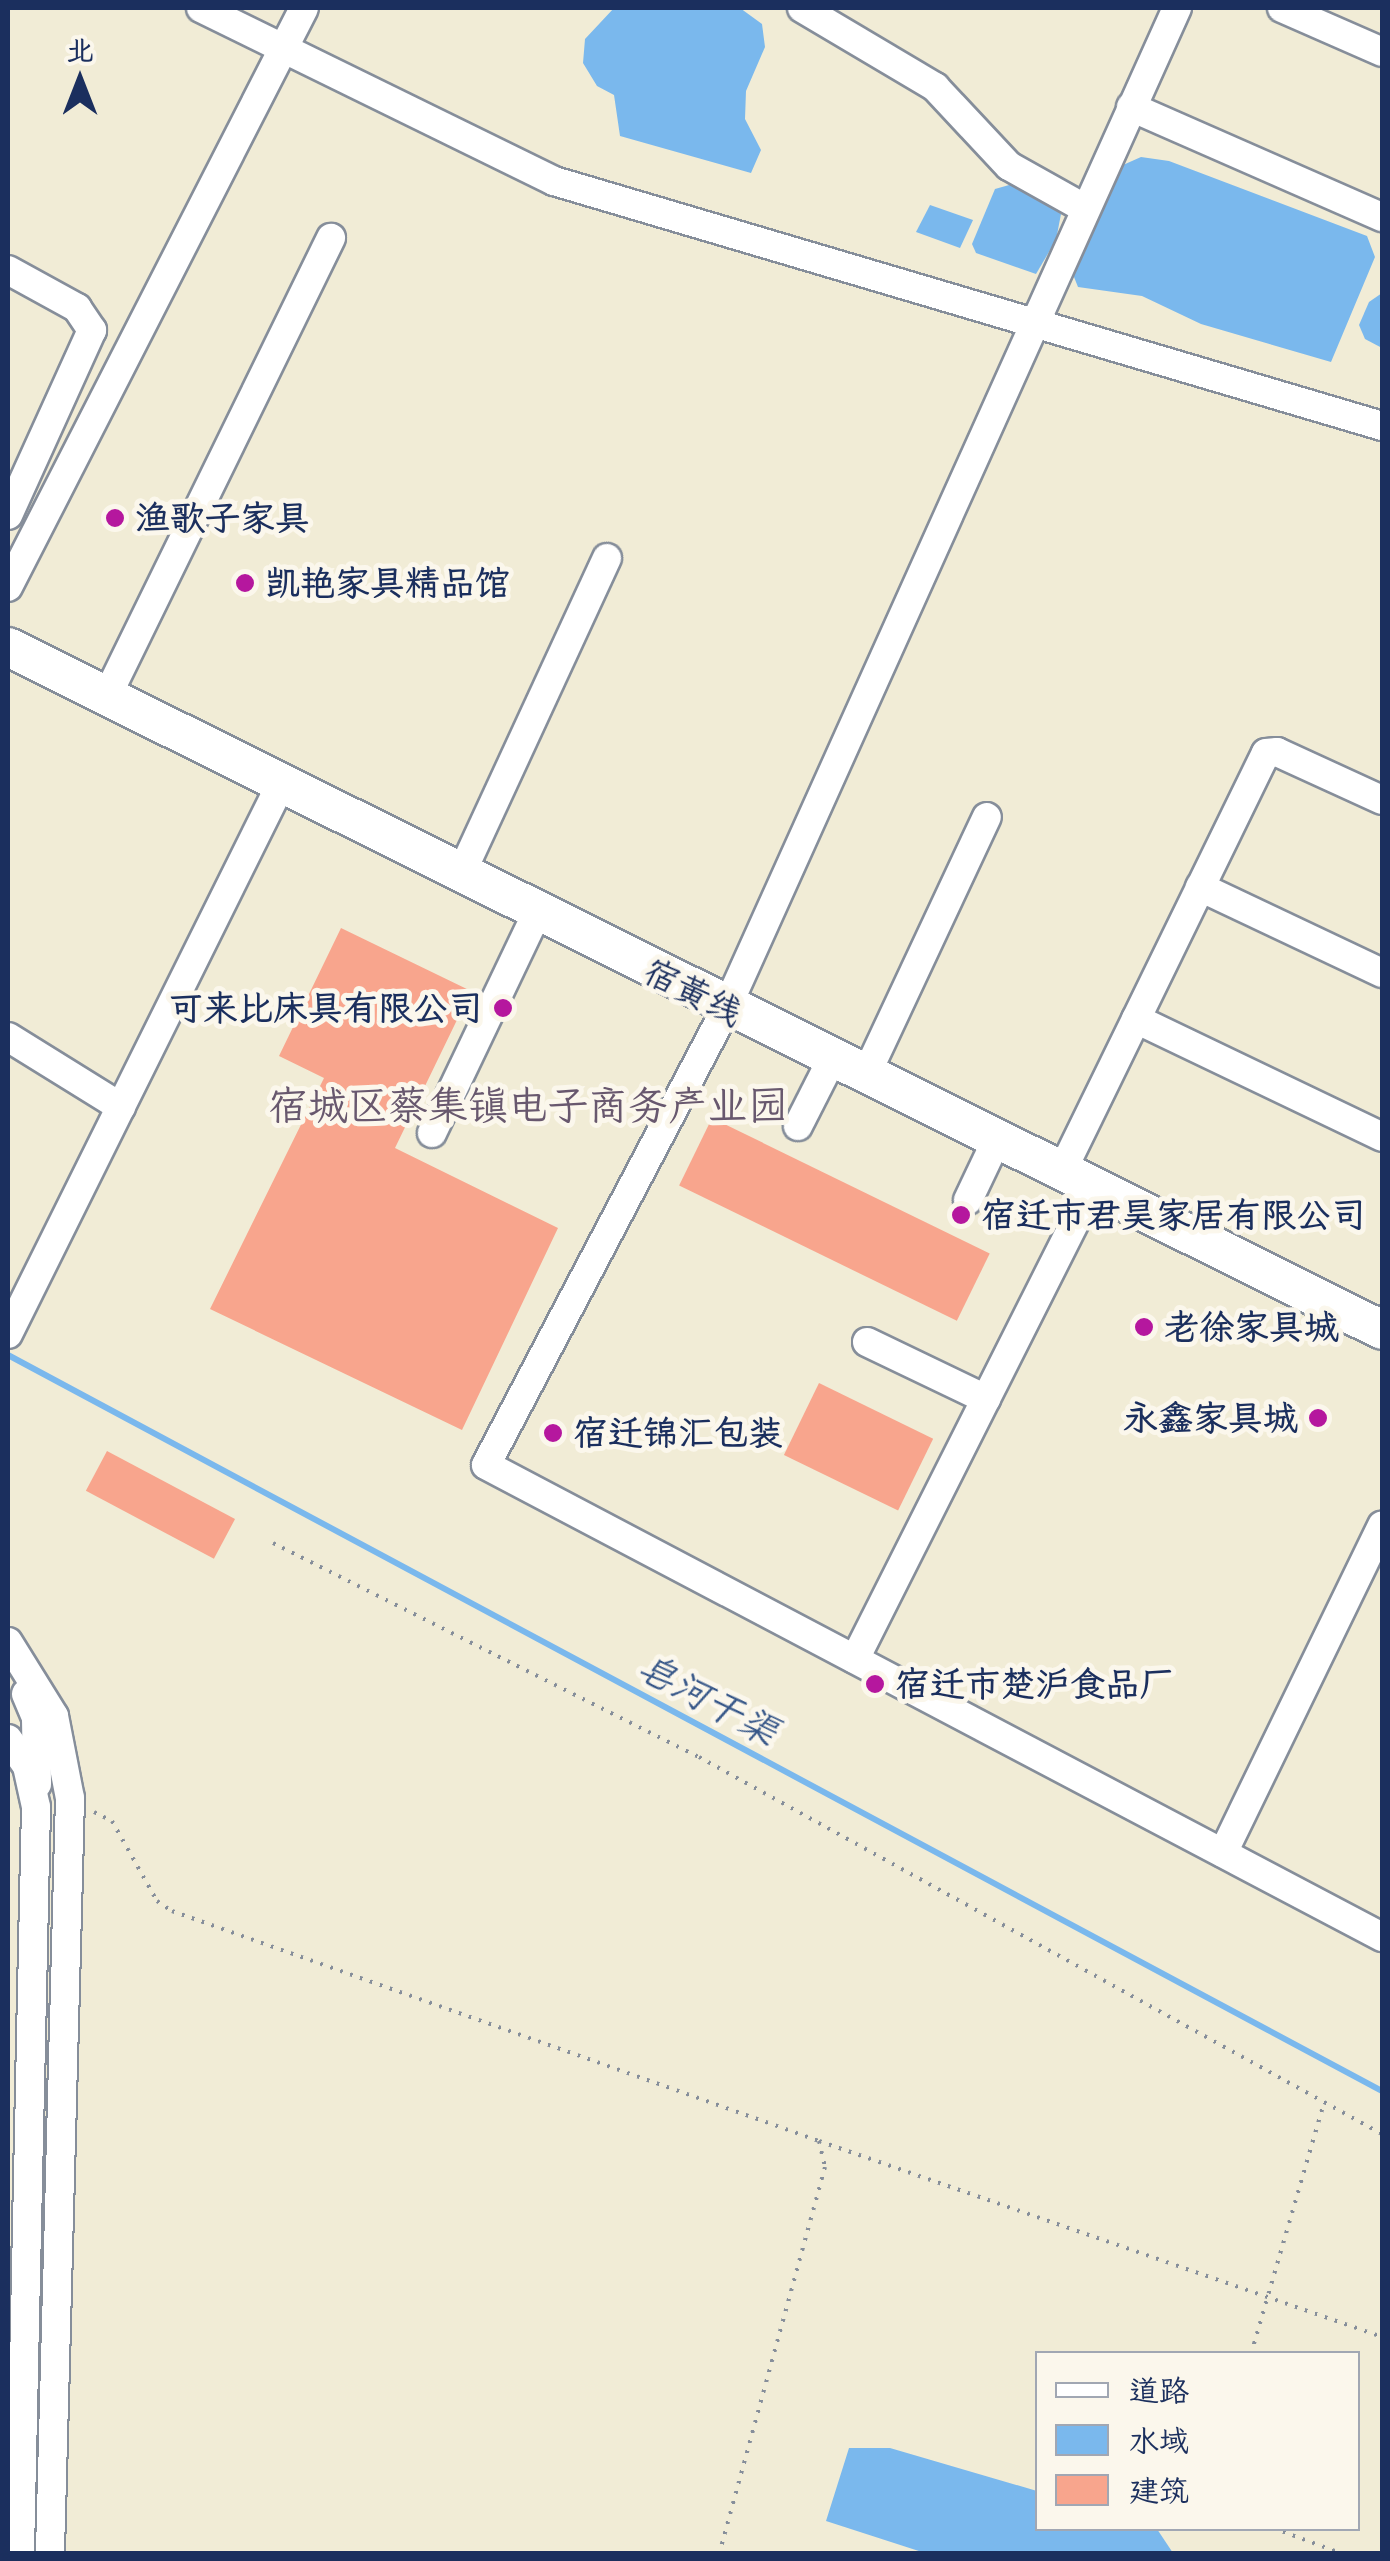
<!DOCTYPE html>
<meta charset="utf-8">
<style>
body{margin:0}
#map{position:relative;width:1390px;height:2561px;overflow:hidden;background:#f1ecd6;font-family:"Patrick Hand","LXGW WenKai TC",sans-serif}
div>[style]{position:absolute}
[style*='--x']{left:calc(var(--x)*1px);top:calc(var(--y)*1px);width:calc(var(--w)*1px);rotate:calc(var(--a)*1deg)}
.water>*{inset:0;background:#7ab8ed}
.stream>*{height:6px;margin:-3px;padding:0 3px;transform-origin:3px;border-radius:3px;background:#7ab8ed}
.building>*{inset:0;background:#f8a58d;transform-origin:0 0}
.path>*{height:4px;margin-top:-2px;transform-origin:0;background:repeating-linear-gradient(90deg,#868e9a 0 2.5px,transparent 0 10.5px)}
.roads{filter:drop-shadow(2px 0 #868e9a) drop-shadow(-2px 0 #868e9a) drop-shadow(0 2px #868e9a) drop-shadow(0 -2px #868e9a)}
.minor>*{height:28px;margin:-14px;padding:0 14px;transform-origin:14px;border-radius:14px;background:#fff}
.major>*{height:38px;margin:-19px;padding:0 19px;transform-origin:19px;border-radius:19px;background:#fff}
.dots>*{width:28px;height:28px;translate:-50% -50%;box-sizing:border-box;border:5px solid #fbf7ec;border-radius:50%}
span{translate:-50% -50%;white-space:nowrap;text-align:center;line-height:1.15;-webkit-text-stroke:10px #fbf7ec;paint-order:stroke}
.poi-label{font-size:35px;color:#1b2f5e;font-weight:700}
.left{translate:0 -50%;text-align:left}
.right{translate:-100% -50%;text-align:right}
.street-label{font-size:35px;color:#1b2f5e}
.water-label{font-size:38px;color:#385889;font-style:italic}
.quarter-label{font-size:40px;color:#68586e}
.frame{position:absolute;inset:0;border:10px solid #1b2f5e;pointer-events:none}
.legend{position:absolute;left:1035px;top:2351px;width:325px;height:180px;box-sizing:border-box;background:#fbf7ec;border:2px solid #a1a7b3;margin:0;padding:12px 18px;list-style:none;font-size:30px;color:#1b2f5e}
.legend li{display:flex;align-items:center;gap:20px;height:50px}
.legend b{width:50px;border:2px solid #a1a7b3}
.north{position:absolute;left:30px;top:30px;width:100px;height:100px;-webkit-text-stroke:8px #fbf7ec;paint-order:stroke;rotate:0deg;font-size:28px;font-weight:700;line-height:40px;text-align:center;color:#1b2f5e}
.north::after{content:'';display:block;margin:auto;width:35px;height:45px;background:#1b2f5e;clip-path:polygon(50% 0,100% 100%,50% 72%,0 100%)}
</style>
<div id="map">
<div class="water">
<div style="clip-path:polygon(614px 8px,740px 8px,762px 24px,765px 47px,746px 91px,745px 119px,761px 150px,751px 173px,620px 136px,614px 95px,597px 86px,583px 63px,585px 39px)"></div>
<div style="clip-path:polygon(1141px 157px,1169px 161px,1367px 236px,1375px 257px,1331px 362px,1201px 324px,1142px 296px,1078px 287px,1070px 267px,1114px 169px)"></div>
<div style="clip-path:polygon(1020px 182px,1061px 214px,1056px 240px,1036px 274px,976px 253px,972px 244px,995px 189px)"></div>
<div style="clip-path:polygon(930px 205px,973px 220px,960px 248px,916px 232px)"></div>
<div style="clip-path:polygon(1382px 293px,1382px 348px,1365px 339px,1359px 325px,1369px 302px)"></div>
<div style="clip-path:polygon(849px 2448px,890px 2448px,1037px 2491px,1038px 2528px,1157px 2529px,1173px 2553px,925px 2553px,826px 2521px)"></div>
</div>
<div class="stream">
<div style="--x:8;--y:1355;--w:1559;--a:28.18"></div>
</div>
<div class="building">
<div style="clip-path:polygon(341px 928px,471px 991px,395px 1148px,558px 1228px,462px 1430px,210px 1309px,324px 1078px,279px 1056px)"></div>
<div style="left:712px;top:1118px;width:309px;height:75px;rotate:26deg"></div>
<div style="left:819px;top:1383px;width:127px;height:80px;rotate:26deg"></div>
<div style="left:107px;top:1451px;width:145px;height:45px;rotate:28deg"></div>
</div>
<div class="path">
<div style="--x:273;--y:1543;--w:477;--a:26.7"></div>
<div style="--x:699;--y:1757;--w:780;--a:28.9"></div>
<div style="--x:94;--y:1812;--w:20;--a:27"></div>
<div style="--x:112;--y:1821;--w:92;--a:60.6"></div>
<div style="--x:157;--y:1901;--w:18;--a:34"></div>
<div style="--x:172;--y:1911;--w:687;--a:19.57"></div>
<div style="--x:819;--y:2141;--w:27;--a:77"></div>
<div style="--x:825;--y:2167;--w:401;--a:105.3"></div>
<div style="--x:819;--y:2141;--w:596;--a:19.19"></div>
<div style="--x:1251;--y:2354;--w:261;--a:-73.8"></div>
<div style="--x:1273;--y:2528;--w:75;--a:20.4"></div>
</div>
<div class="roads">
<div class="minor">
<div style="--x:201;--y:8;--w:393;--a:26.1"></div>
<div style="--x:554;--y:181;--w:863;--a:16.48"></div>
<div style="--x:802;--y:8;--w:155;--a:30.7"></div>
<div style="--x:935;--y:87;--w:108;--a:46.9"></div>
<div style="--x:1009;--y:166;--w:88;--a:29.2"></div>
<div style="--x:1177;--y:8;--w:1098;--a:114.25"></div>
<div style="--x:726;--y:1009;--w:515;--a:117.76"></div>
<div style="--x:486;--y:1465;--w:1013;--a:27.78"></div>
<div style="--x:1282;--y:8;--w:109;--a:23.7"></div>
<div style="--x:1131;--y:107;--w:274;--a:23.7"></div>
<div style="--x:8;--y:270;--w:79;--a:28.8"></div>
<div style="--x:77;--y:308;--w:27;--a:56"></div>
<div style="--x:92;--y:330;--w:203;--a:114.4"></div>
<div style="--x:8;--y:587;--w:650;--a:-62.92"></div>
<div style="--x:107;--y:696;--w:510;--a:-63.94"></div>
<div style="--x:461;--y:874;--w:348;--a:-65.2"></div>
<div style="--x:1200;--y:887;--w:201;--a:25.3"></div>
<div style="--x:1136;--y:1019;--w:273;--a:25.6"></div>
<div style="--x:8;--y:1037;--w:133;--a:31.8"></div>
<div style="--x:865;--y:1077;--w:287;--a:-64.9"></div>
<div style="--x:798;--y:1126;--w:73;--a:-63.1"></div>
<div style="--x:432;--y:1133;--w:244;--a:-64.5"></div>
<div style="--x:1061;--y:1173;--w:467;--a:-64"></div>
<div style="--x:1266;--y:753;--w:11;--a:-5"></div>
<div style="--x:1277;--y:752;--w:115;--a:24.6"></div>
<div style="--x:968;--y:1200;--w:65;--a:-64.6"></div>
<div style="--x:8;--y:1334;--w:616;--a:-63.6"></div>
<div style="--x:867;--y:1342;--w:132;--a:25.6"></div>
<div style="--x:8;--y:1642;--w:87;--a:58.1"></div>
<div style="--x:54;--y:1716;--w:84;--a:79"></div>
<div style="--x:70;--y:1798;--w:756;--a:91.52"></div>
<div style="--x:855;--y:1659;--w:527;--a:-63.29"></div>
<div style="--x:26;--y:1694;--w:26;--a:67"></div>
<div style="--x:36;--y:1718;--w:66;--a:89.1"></div>
<div style="--x:8;--y:1739;--w:33;--a:55"></div>
<div style="--x:27;--y:1766;--w:42;--a:77.6"></div>
<div style="--x:36;--y:1807;--w:747;--a:91.23"></div>
<div style="--x:1223;--y:1853;--w:364;--a:-64.1"></div>
</div>
<div class="major">
<div style="--x:8;--y:647;--w:1534;--a:26.43"></div>
</div>
</div>
<div class="dots">
<div style="left:115px;top:518px;background:#b5179e"></div>
<div style="left:245px;top:583px;background:#b5179e"></div>
<div style="left:503px;top:1008px;background:#b5179e"></div>
<div style="left:961px;top:1215px;background:#b5179e"></div>
<div style="left:1144px;top:1327px;background:#b5179e"></div>
<div style="left:1318px;top:1418px;background:#b5179e"></div>
<div style="left:553px;top:1433px;background:#b5179e"></div>
<div style="left:875px;top:1684px;background:#b5179e"></div>
</div>
<div class="poi-label">
<span class="left" style="left:135px;top:518px">渔歌子家具</span>
<span class="left" style="left:265px;top:583px">凯艳家具精品馆</span>
<span class="right" style="left:483px;top:1008px">可来比床具有限公司</span>
<span class="left" style="left:981px;top:1215px">宿迁市君昊家居有限公司</span>
<span class="left" style="left:1164px;top:1327px">老徐家具城</span>
<span class="right" style="left:1298px;top:1418px">永鑫家具城</span>
<span class="left" style="left:573px;top:1433px">宿迁锦汇包装</span>
<span class="left" style="left:895px;top:1684px">宿迁市楚沪食品厂</span>
</div>
<div class="street-label">
<span style="left:693px;top:992px;rotate:27deg">宿黄线</span>
</div>
<div class="water-label">
<span style="left:708px;top:1699px;rotate:28deg">皂河干渠</span>
</div>
<div class="quarter-label">
<span style="left:528px;top:1104px">宿城区蔡集镇电子商务产业园</span>
</div>
<div class="frame"></div>
<ul class="legend">
<li><b style="height:12px;background:#fff"></b>道路</li>
<li><b style="height:28px;background:#7ab8ed"></b>水域</li>
<li><b style="height:28px;background:#f8a58d"></b>建筑</li>
</ul>
<div class="north">北</div>
</div>
